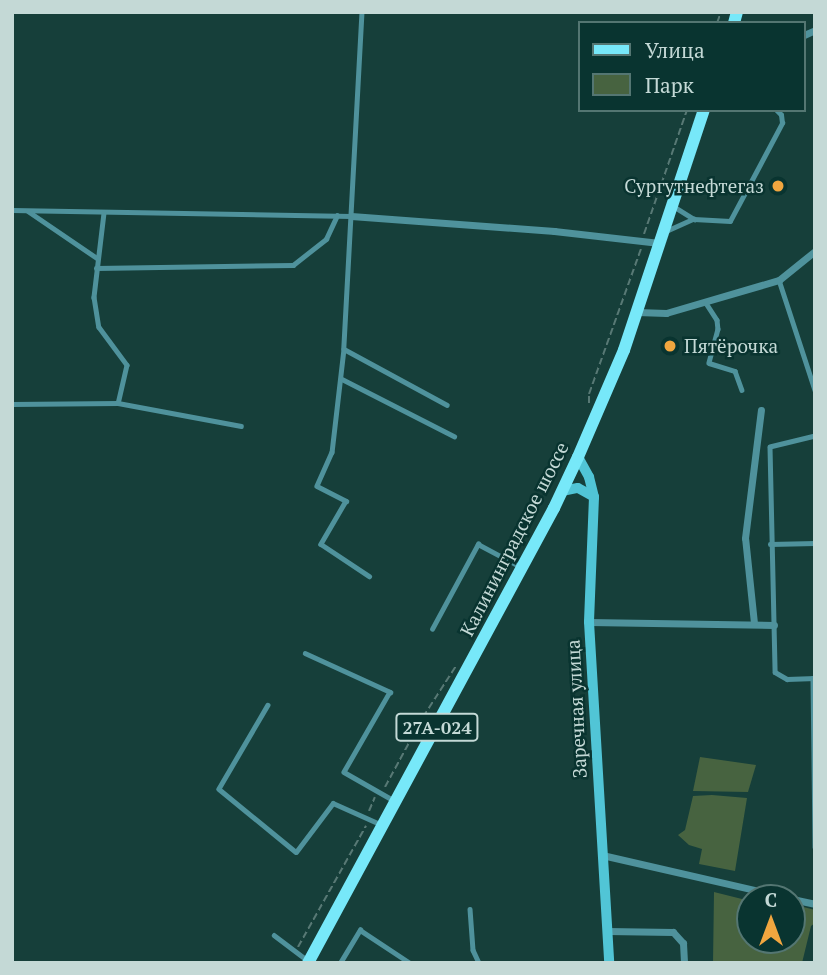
<!DOCTYPE html>
<meta charset="utf-8">
<style>
body{margin:0}
#map{position:relative;width:827px;height:975px;overflow:hidden;background:#163f3a;font-family:"PT Serif",serif}
div>[style]{position:absolute}
[style*='--x']{left:calc(var(--x)*1px);top:calc(var(--y)*1px);width:calc(var(--w)*1px);rotate:calc(var(--a)*1deg)}
.green>*{inset:0;background:#476340}
.path>*{height:2px;margin-top:-1px;transform-origin:0;background:repeating-linear-gradient(90deg,#587975 0 7px,transparent 0 10.5px)}
.service>*{height:4.5px;margin:-2.25px;padding:0 2.25px;transform-origin:2.25px;border-radius:2.25px;background:#4f929c}
.minor>*{height:7px;margin:-3.5px;padding:0 3.5px;transform-origin:3.5px;border-radius:3.5px;background:#4f929c}
.secondary>*{height:10px;margin:-5px;padding:0 5px;transform-origin:5px;border-radius:5px;background:#51c5d6}
.primary>*{height:12px;margin:-6px;padding:0 6px;transform-origin:6px;border-radius:6px;background:#77e8f9}
.dots>*{width:19px;height:19px;translate:-50% -50%;box-sizing:border-box;border:4px solid #093430;border-radius:50%}
span{translate:-50% -50%;white-space:nowrap;text-align:center;line-height:1.15;-webkit-text-stroke:5px #093430;paint-order:stroke}
.shield-label span{padding:2px 5px;background:#093430;border:2px solid;border-radius:5px;-webkit-text-stroke-width:0}
.shield-label{font-size:18px;color:#c4d9d6;font-weight:700}
.poi-label{font-size:19px;color:#c4d9d6}
.right{translate:-100% -50%;text-align:right}
.left{translate:0 -50%;text-align:left}
.street-label{font-size:19px;color:#c4d9d6}
.frame{position:absolute;inset:0;border:14px solid #c4d9d6;pointer-events:none}
.legend{position:absolute;left:578px;top:21px;width:228px;height:91px;box-sizing:border-box;background:#093430;border:2px solid #547672;margin:0;padding:9px 12px;list-style:none;font-size:21px;color:#c4d9d6}
.legend li{display:flex;align-items:center;gap:14px;height:35px}
.legend b{width:35px;border:2px solid #547672}
.north{position:absolute;left:736px;top:884px;width:70px;height:70px;box-sizing:border-box;background:#093430;border:2px solid #547672;border-radius:50%;rotate:0deg;font-size:19px;font-weight:700;line-height:28px;text-align:center;color:#c4d9d6}
.north::after{content:'';display:block;margin:auto;width:24px;height:32px;background:#f1a63f;clip-path:polygon(50% 0,100% 100%,50% 72%,0 100%)}
</style>
<div id="map">
<div class="green">
<div style="clip-path:polygon(700px 757px,756px 765px,748px 792px,693px 791px)"></div>
<div style="clip-path:polygon(712px 795px,747px 798px,735px 871px,699px 864px,702px 849px,689px 845px,678px 835px,685px 830px,693px 796px)"></div>
<div style="clip-path:polygon(714px 892px,750px 901px,750px 940px,792px 940px,792px 904px,815px 910px,815px 923px,811px 926px,802px 963px,713px 963px)"></div>
</div>
<div class="path">
<div style="--x:717;--y:23;--w:12;--a:-70"></div>
<div style="--x:644;--y:234;--w:131;--a:-70.9"></div>
<div style="--x:589;--y:403;--w:9;--a:-90"></div>
<div style="--x:589;--y:394;--w:154;--a:-70.3"></div>
<div style="--x:385;--y:787;--w:80;--a:-61.5"></div>
<div style="--x:423;--y:717;--w:61;--a:-57.1"></div>
<div style="--x:369;--y:811;--w:15;--a:-67"></div>
<div style="--x:298;--y:947;--w:139;--a:-60.7"></div>
</div>
<div class="service">
<div style="--x:362;--y:12;--w:337;--a:93.1"></div>
<div style="--x:344;--y:349;--w:117;--a:28.5"></div>
<div style="--x:673;--y:206;--w:25;--a:32"></div>
<div style="--x:694;--y:219;--w:36;--a:3"></div>
<div style="--x:730;--y:221;--w:111;--a:-62"></div>
<div style="--x:782;--y:123;--w:8;--a:-97"></div>
<div style="--x:781;--y:115;--w:7;--a:-135"></div>
<div style="--x:12;--y:210;--w:339;--a:1"></div>
<div style="--x:28;--y:211;--w:83;--a:34.3"></div>
<div style="--x:104;--y:213;--w:85;--a:96.8"></div>
<div style="--x:94;--y:297;--w:30;--a:81"></div>
<div style="--x:99;--y:327;--w:47;--a:53.6"></div>
<div style="--x:127;--y:365;--w:39;--a:103"></div>
<div style="--x:118;--y:403;--w:125;--a:10.6"></div>
<div style="--x:666;--y:231;--w:30;--a:-24"></div>
<div style="--x:96;--y:268;--w:197;--a:-0.9"></div>
<div style="--x:293;--y:265;--w:42;--a:-38.2"></div>
<div style="--x:326;--y:239;--w:26;--a:-65"></div>
<div style="--x:779;--y:280;--w:116;--a:71.9"></div>
<div style="--x:706;--y:303;--w:20;--a:57"></div>
<div style="--x:717;--y:320;--w:9;--a:84"></div>
<div style="--x:718;--y:329;--w:35;--a:105"></div>
<div style="--x:709;--y:363;--w:27;--a:17"></div>
<div style="--x:735;--y:371;--w:20;--a:70"></div>
<div style="--x:344;--y:349;--w:104;--a:96.6"></div>
<div style="--x:332;--y:452;--w:37;--a:114"></div>
<div style="--x:317;--y:486;--w:33;--a:27"></div>
<div style="--x:346;--y:501;--w:50;--a:120.2"></div>
<div style="--x:321;--y:544;--w:58;--a:33.7"></div>
<div style="--x:342;--y:379;--w:126;--a:27"></div>
<div style="--x:12;--y:404;--w:106;--a:-0.5"></div>
<div style="--x:815;--y:436;--w:46;--a:166.3"></div>
<div style="--x:770;--y:447;--w:225;--a:88.7"></div>
<div style="--x:775;--y:672;--w:14;--a:30"></div>
<div style="--x:787;--y:679;--w:28;--a:-2"></div>
<div style="--x:770;--y:544;--w:45;--a:-1.3"></div>
<div style="--x:432;--y:629;--w:97;--a:-61.6"></div>
<div style="--x:478;--y:544;--w:49;--a:28.1"></div>
<div style="--x:305;--y:653;--w:94;--a:24.6"></div>
<div style="--x:390;--y:692;--w:92;--a:119.9"></div>
<div style="--x:344;--y:772;--w:56;--a:29.7"></div>
<div style="--x:813;--y:678;--w:169;--a:89.3"></div>
<div style="--x:268;--y:705;--w:97;--a:120.3"></div>
<div style="--x:219;--y:789;--w:99;--a:39.3"></div>
<div style="--x:296;--y:852;--w:61;--a:-52.9"></div>
<div style="--x:333;--y:803;--w:51;--a:24.1"></div>
<div style="--x:470;--y:909;--w:41;--a:85.8"></div>
<div style="--x:473;--y:950;--w:14;--a:65"></div>
<div style="--x:274;--y:935;--w:41;--a:37.1"></div>
<div style="--x:340;--y:963;--w:39;--a:-59"></div>
<div style="--x:360;--y:930;--w:60;--a:33.4"></div>
</div>
<div class="minor">
<div style="--x:804;--y:35;--w:12;--a:-24"></div>
<div style="--x:351;--y:216;--w:204;--a:4.2"></div>
<div style="--x:554;--y:231;--w:106;--a:6.5"></div>
<div style="--x:637;--y:312;--w:29;--a:2"></div>
<div style="--x:666;--y:313;--w:118;--a:-16.3"></div>
<div style="--x:779;--y:280;--w:46;--a:-38.9"></div>
<div style="--x:589;--y:622;--w:185;--a:0.9"></div>
<div style="--x:754;--y:623;--w:85;--a:-96"></div>
<div style="--x:745;--y:538;--w:129;--a:-82.9"></div>
<div style="--x:602;--y:855;--w:193;--a:12.9"></div>
<div style="--x:792;--y:899;--w:24;--a:12"></div>
<div style="--x:607;--y:931;--w:66;--a:0.9"></div>
<div style="--x:673;--y:932;--w:15;--a:48"></div>
<div style="--x:683;--y:943;--w:20;--a:87"></div>
</div>
<div class="secondary">
<div style="--x:578;--y:457;--w:23;--a:61"></div>
<div style="--x:589;--y:477;--w:21;--a:76"></div>
<div style="--x:594;--y:497;--w:125;--a:92.3"></div>
<div style="--x:589;--y:622;--w:342;--a:86.6"></div>
<div style="--x:562;--y:491;--w:16;--a:-11"></div>
<div style="--x:578;--y:488;--w:18;--a:29"></div>
</div>
<div class="primary">
<div style="--x:734;--y:23;--w:11;--a:-75"></div>
<div style="--x:308;--y:963;--w:517;--a:-61.6"></div>
<div style="--x:554;--y:508;--w:56;--a:-64.8"></div>
<div style="--x:578;--y:457;--w:116;--a:-66.7"></div>
<div style="--x:624;--y:350;--w:253;--a:-71.6"></div>
</div>
<div class="dots">
<div style="left:778px;top:186px;background:#f1a63f"></div>
<div style="left:670px;top:346px;background:#f1a63f"></div>
</div>
<div class="shield-label">
<span style="left:437px;top:727px">27А-024</span>
</div>
<div class="poi-label">
<span class="right" style="left:764px;top:186px">Сургутнефтегаз</span>
<span class="left" style="left:684px;top:346px">Пятёрочка</span>
</div>
<div class="street-label">
<span style="left:514px;top:539px;rotate:-63deg">Калининградское шоссе</span>
<span style="left:576px;top:709px;rotate:-93deg">Заречная улица</span>
</div>
<div class="frame"></div>
<ul class="legend">
<li><b style="height:9px;background:#77e8f9"></b>Улица</li>
<li><b style="height:19px;background:#476340"></b>Парк</li>
</ul>
<div class="north">С</div>
</div>
